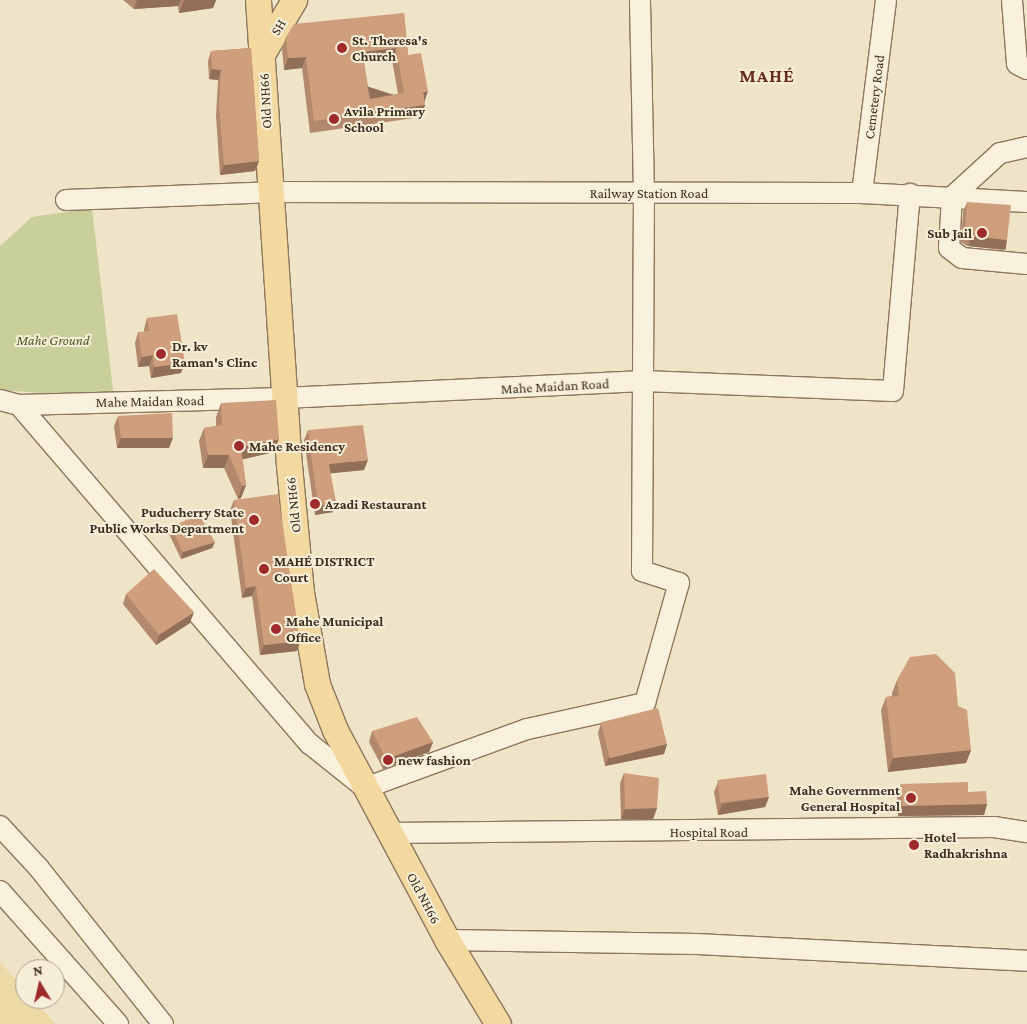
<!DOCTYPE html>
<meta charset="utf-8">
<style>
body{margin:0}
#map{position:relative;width:1027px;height:1024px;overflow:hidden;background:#f0e4c8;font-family:"Crimson Pro",serif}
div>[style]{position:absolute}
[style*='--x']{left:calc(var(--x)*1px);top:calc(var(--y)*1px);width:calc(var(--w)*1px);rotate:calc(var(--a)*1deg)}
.green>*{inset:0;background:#c9cf9b}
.sand>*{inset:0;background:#ecd9a5}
.roads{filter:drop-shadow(1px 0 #8d765c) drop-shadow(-1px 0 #8d765c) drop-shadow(0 1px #8d765c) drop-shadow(0 -1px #8d765c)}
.minor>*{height:20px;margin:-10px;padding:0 10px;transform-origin:10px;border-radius:10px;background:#faf1dc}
.major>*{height:25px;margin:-12.5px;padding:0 12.5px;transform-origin:12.5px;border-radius:12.5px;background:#f3d9a0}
.wall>*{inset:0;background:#b2896c}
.shaded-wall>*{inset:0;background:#916f58;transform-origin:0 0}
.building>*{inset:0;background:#cf9f7d;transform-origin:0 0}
.dots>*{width:14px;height:14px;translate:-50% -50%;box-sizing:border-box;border:2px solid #f7eed8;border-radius:50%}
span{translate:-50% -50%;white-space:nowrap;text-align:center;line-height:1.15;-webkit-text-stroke:4px #f7eed8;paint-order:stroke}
.street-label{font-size:14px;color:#3d2e20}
.poi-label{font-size:14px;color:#3d2e20;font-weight:700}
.left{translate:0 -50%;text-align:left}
.right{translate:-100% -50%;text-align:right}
.park-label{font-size:14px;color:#4d5a26;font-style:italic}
.district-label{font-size:19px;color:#6b2e1e;font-weight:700;letter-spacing:1px}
.north{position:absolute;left:15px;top:959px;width:50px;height:50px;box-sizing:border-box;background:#f7eed8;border:1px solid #ada18e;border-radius:50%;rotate:351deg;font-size:14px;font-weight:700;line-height:20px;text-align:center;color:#3d2e20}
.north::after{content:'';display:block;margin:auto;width:18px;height:22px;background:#9e2a2b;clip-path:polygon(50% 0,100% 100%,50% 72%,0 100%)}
</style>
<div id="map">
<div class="green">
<div style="clip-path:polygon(92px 208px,114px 398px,0 390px,0 246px,32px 217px)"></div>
</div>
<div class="sand">
<div style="clip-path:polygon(0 962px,25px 990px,25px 999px,33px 999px,56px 1024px,0 1024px)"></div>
</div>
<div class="roads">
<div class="minor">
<div style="--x:1012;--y:0;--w:64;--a:85.5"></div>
<div style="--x:1017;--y:64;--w:11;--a:27"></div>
<div style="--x:1027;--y:147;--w:28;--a:167"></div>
<div style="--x:1000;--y:153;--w:65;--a:137.5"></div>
<div style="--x:952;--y:197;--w:51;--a:93.4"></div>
<div style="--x:949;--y:248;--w:16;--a:38"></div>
<div style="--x:962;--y:258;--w:65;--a:5.3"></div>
<div style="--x:862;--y:193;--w:194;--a:-82.9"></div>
<div style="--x:66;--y:200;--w:204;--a:-2.2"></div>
<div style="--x:270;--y:192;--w:592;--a:0.1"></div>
<div style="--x:862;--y:193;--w:165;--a:3.1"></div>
<div style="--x:0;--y:400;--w:20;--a:15"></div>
<div style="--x:19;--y:405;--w:265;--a:-1.5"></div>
<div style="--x:284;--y:398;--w:360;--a:-2.7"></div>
<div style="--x:644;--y:381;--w:249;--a:2.3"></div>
<div style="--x:893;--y:391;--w:198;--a:-85.1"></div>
<div style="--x:19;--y:405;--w:447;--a:49.4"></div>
<div style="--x:310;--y:744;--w:70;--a:38.7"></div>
<div style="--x:365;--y:788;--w:172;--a:-20"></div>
<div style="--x:527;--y:729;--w:121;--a:-12.4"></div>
<div style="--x:645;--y:703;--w:125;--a:-74.2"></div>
<div style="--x:679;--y:583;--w:39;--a:-162"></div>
<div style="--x:642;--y:571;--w:378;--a:-89.7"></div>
<div style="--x:644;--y:193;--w:193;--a:-91.2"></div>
<div style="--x:0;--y:826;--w:56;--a:47.2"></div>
<div style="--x:38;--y:867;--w:201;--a:51.5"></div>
<div style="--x:390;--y:833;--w:604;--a:-0.57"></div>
<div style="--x:994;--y:827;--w:33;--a:9"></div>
<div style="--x:0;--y:891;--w:178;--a:48.4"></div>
<div style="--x:447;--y:940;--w:250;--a:0.9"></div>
<div style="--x:697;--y:944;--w:330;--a:2.9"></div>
</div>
<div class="major">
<div style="--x:258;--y:0;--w:466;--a:86.2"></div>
<div style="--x:289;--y:465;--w:128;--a:84.6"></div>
<div style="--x:301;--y:592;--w:93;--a:80.1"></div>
<div style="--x:317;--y:684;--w:49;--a:68.6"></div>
<div style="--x:335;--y:730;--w:238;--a:61.9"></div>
<div style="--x:447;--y:940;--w:98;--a:58.7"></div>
<div style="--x:262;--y:54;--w:63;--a:-59.3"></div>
</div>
</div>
<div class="wall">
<div style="clip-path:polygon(123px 0,216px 0,213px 8px,179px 13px,178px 6px,134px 9px)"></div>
<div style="clip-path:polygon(evenodd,404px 13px,408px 55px,425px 105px,421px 117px,310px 133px,302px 68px,284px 70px,282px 49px,286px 37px,404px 13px,392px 60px,398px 94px,370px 99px,364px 63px,392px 60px)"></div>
<div style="clip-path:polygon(251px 48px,259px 161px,255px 171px,220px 175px,216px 116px,218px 80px,209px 79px,208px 61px,211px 51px)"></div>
<div style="clip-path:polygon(967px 202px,1007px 240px,1003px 250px,967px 246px,961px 242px,963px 212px)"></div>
<div style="clip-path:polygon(147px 318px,181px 373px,151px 378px,149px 366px,138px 367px,135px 343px,138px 332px,144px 332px,144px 329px)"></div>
<div style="clip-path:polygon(221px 403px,274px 452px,242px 459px,246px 485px,241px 498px,238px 499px,224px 468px,203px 468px,199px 441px,204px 428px,216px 426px,216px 417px)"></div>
<div style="clip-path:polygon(118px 416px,169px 448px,117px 448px,114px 426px)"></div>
<div style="clip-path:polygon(308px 430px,364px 470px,330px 473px,336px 503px,333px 512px,315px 515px,304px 440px)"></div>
<div style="clip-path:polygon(234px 500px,297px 651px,260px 655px,252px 596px,242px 598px,230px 510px)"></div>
<div style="clip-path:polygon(171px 527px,215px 542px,212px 548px,181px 559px,169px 534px)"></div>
<div style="clip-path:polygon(126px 594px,190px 623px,156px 645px,123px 604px)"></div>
<div style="clip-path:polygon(897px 680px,958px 706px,971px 750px,966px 763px,888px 772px,881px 710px,886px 697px,892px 696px,892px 693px)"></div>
<div style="clip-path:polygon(601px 723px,667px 744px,664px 754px,605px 766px,598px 733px)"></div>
<div style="clip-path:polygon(372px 731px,433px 742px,429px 752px,383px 769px,369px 742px)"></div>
<div style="clip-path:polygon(624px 773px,657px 808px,653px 819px,621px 819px,620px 783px)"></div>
<div style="clip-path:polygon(718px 782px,769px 797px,765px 807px,718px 815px,714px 792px)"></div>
<div style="clip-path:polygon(901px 784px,968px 792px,987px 804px,984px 815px,898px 816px,897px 794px)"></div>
</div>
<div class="shaded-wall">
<div style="clip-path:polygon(137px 0,181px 0,178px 6px,134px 9px)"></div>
<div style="clip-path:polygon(184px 0,216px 0,213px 8px,179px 13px)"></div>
<div style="clip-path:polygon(396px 48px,392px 60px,357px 63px,361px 52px)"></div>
<div style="clip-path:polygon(306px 57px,302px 68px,284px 70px,288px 58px)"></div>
<div style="clip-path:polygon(212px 69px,221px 70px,218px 80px,209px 79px)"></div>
<div style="clip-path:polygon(428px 91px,424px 103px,423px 92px)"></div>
<div style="left:425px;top:105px;width:13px;height:112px;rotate:108deg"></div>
<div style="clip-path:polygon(259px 161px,255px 171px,220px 175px,224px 165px)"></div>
<div style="left:970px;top:236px;width:37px;height:10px;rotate:6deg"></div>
<div style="clip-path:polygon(153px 355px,149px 366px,138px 367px,142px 357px)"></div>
<div style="clip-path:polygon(185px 363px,181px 373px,151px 378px,154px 367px)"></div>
<div style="clip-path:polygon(121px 438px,173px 438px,169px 448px,117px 448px)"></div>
<div style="clip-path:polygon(279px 439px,274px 452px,236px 461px,241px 447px)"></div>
<div style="clip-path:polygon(208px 455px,229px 455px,224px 468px,203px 468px)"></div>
<div style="clip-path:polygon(368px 460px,364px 470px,325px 474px,329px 464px)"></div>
<div style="clip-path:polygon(246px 485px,241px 498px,238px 499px,242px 486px)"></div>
<div style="clip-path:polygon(336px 503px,333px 512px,315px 515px,318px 506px)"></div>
<div style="clip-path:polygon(215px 542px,212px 548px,181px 559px,183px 552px)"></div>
<div style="clip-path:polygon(256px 586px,252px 596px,242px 598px,246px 588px)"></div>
<div style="clip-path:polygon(194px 612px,190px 623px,156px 645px,159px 635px)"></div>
<div style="clip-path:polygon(300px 641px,297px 651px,260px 655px,264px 645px)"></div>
<div style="clip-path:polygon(433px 742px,429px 752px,383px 769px,386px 759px)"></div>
<div style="clip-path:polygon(667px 744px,664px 754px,605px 766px,609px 756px)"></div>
<div style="clip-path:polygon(971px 750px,966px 763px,888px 772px,893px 758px)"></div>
<div style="clip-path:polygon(769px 797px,765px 807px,718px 815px,722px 804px)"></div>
<div style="clip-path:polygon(987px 804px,984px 815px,898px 816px,902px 806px)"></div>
<div style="clip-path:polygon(657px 808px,653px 819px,621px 819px,625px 809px)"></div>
</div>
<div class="building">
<div style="clip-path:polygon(evenodd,404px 13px,408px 55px,421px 53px,428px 91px,423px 92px,425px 105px,314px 121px,306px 57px,288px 58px,286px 37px,294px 24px,404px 13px,396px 48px,404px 93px,370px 99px,361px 52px,396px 48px)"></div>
<div style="clip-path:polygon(251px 48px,259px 161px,224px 165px,219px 106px,221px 70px,212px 69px,211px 51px)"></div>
<div style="clip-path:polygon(967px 202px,1011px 205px,1007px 240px,970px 236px,965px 232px)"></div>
<div style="clip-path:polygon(177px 314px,185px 363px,154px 367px,153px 355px,142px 357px,138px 332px,149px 331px,147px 318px)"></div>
<div style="clip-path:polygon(276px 400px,279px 439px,241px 447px,246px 485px,242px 486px,229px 455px,208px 455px,204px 428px,222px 425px,221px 403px)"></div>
<div style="clip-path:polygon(172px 413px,173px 438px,121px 438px,118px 416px)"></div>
<div style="clip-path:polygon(363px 425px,368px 460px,329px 464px,336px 503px,318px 506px,308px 430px)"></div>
<div style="clip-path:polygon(278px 494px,300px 641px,264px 645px,256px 586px,246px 588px,234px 500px)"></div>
<div style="clip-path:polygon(199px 514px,215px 542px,183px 552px,171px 527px)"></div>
<div style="clip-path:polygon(154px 569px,194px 612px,159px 635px,126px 594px)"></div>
<div style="clip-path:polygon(936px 654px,955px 673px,958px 706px,967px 710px,971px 750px,893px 758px,886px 697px,899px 696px,897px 680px,910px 657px)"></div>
<div style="left:658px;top:708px;width:37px;height:59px;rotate:76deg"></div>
<div style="clip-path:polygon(417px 717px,433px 742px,386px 759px,372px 731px)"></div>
<div style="clip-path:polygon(624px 773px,659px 778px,657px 808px,625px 809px)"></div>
<div style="left:766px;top:774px;width:23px;height:49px;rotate:83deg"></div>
<div style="clip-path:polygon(968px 782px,968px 792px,986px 791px,987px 804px,902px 806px,901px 784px)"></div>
</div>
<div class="dots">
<div style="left:342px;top:48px;background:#9e2a2b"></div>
<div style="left:334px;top:119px;background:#9e2a2b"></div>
<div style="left:982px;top:233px;background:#9e2a2b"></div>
<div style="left:161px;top:354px;background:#9e2a2b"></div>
<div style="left:239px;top:446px;background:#9e2a2b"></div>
<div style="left:315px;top:504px;background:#9e2a2b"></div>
<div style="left:254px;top:520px;background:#9e2a2b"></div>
<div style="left:264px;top:569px;background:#9e2a2b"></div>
<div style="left:276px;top:629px;background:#9e2a2b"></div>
<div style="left:388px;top:760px;background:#9e2a2b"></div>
<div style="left:911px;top:798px;background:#9e2a2b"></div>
<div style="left:914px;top:845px;background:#9e2a2b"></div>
</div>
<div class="street-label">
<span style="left:278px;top:27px;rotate:-60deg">SH</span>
<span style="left:874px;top:97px;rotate:-83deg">Cemetery Road</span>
<span style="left:265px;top:101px;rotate:-93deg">Old NH66</span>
<span style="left:649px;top:193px">Railway Station Road</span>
<span style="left:555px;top:386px;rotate:-3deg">Mahe Maidan Road</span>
<span style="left:150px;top:401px;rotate:-1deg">Mahe Maidan Road</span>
<span style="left:293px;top:505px;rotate:-96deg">Old NH66</span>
<span style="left:709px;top:832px">Hospital Road</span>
<span style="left:424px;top:898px;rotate:62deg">Old NH66</span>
</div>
<div class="poi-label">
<span class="left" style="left:352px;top:48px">St. Theresa's<br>Church</span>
<span class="left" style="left:344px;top:119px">Avila Primary<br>School</span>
<span class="right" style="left:972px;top:233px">Sub Jail</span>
<span class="left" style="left:172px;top:354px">Dr. kv<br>Raman's Clinc</span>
<span class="left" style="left:249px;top:446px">Mahe Residency</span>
<span class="left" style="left:325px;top:504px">Azadi Restaurant</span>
<span class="right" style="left:244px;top:520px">Puducherry State<br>Public Works Department</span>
<span class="left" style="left:274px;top:569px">MAHÉ DISTRICT<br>Court</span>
<span class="left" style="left:286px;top:629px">Mahe Municipal<br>Office</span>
<span class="left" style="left:398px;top:760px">new fashion</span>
<span class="right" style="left:900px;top:798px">Mahe Government<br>General Hospital</span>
<span class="left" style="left:924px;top:845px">Hotel<br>Radhakrishna</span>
</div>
<div class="park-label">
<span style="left:53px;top:340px">Mahe Ground</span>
</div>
<div class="district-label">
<span style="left:767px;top:76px">MAHÉ</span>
</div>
<div class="north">N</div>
</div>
